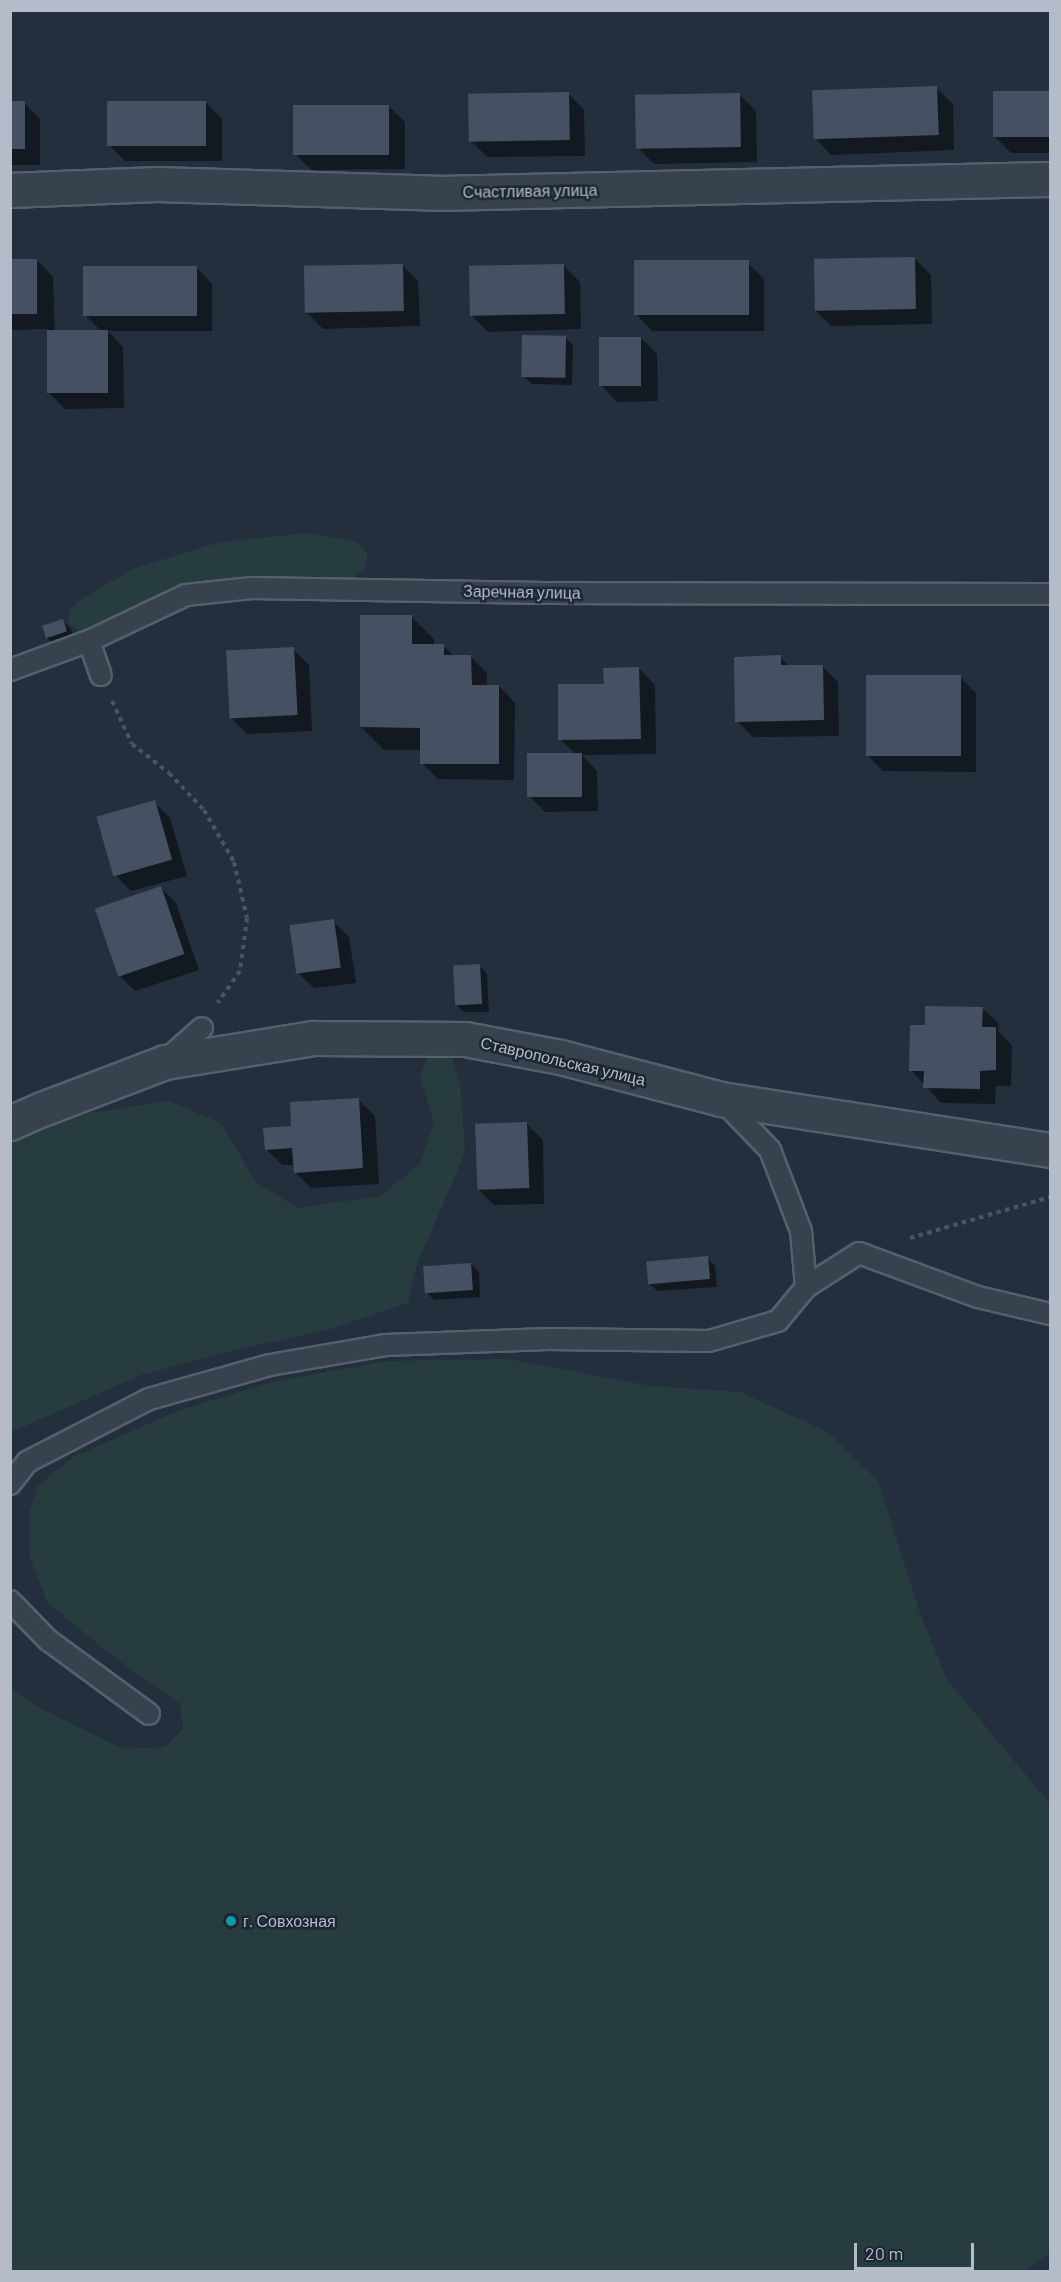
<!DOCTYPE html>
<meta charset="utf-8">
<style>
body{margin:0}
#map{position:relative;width:1061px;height:2282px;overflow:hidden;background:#242f3e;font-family:Barlow,sans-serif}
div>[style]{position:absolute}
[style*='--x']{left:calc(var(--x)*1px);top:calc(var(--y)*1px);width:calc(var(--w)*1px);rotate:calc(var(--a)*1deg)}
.green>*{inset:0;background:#263c3f}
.shadow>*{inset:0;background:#0007}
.building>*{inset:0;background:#455162;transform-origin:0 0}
.path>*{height:4px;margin-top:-2px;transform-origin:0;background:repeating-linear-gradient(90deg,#44595c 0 4.5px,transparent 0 9px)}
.roads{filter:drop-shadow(2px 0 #565f6c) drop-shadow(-2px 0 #565f6c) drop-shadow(0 2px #565f6c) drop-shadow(0 -2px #565f6c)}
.service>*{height:20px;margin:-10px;padding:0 10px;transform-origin:10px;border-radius:10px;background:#38414e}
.minor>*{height:33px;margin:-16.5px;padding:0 16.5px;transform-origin:16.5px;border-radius:16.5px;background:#38414e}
.dots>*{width:16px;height:16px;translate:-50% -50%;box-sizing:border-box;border:3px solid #1d2633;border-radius:50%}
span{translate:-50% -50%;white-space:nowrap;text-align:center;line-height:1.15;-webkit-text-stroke:5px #1d2633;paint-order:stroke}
.street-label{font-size:16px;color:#b4bcc9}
.poi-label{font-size:16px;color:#b4bcc9}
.left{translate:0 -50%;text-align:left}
.frame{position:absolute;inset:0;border:12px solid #b4bcc9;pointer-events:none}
.scale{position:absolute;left:854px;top:2243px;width:120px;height:27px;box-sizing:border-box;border:3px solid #b4bcc9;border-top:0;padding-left:8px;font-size:18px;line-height:21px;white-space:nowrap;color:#b4bcc9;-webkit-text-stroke:4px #1d2633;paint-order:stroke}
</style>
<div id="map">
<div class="green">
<div style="clip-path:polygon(309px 533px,357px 542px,367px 554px,366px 566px,355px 577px,251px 577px,187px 583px,87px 630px,79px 631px,68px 623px,70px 609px,81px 599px,133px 569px,220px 542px)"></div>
<div style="clip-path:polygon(438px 1053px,452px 1057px,461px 1089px,465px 1153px,417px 1264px,408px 1303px,331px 1329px,243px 1348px,141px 1375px,11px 1432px,11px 1142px,87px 1113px,169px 1101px,221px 1123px,255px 1181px,297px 1208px,380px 1196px,420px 1164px,434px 1122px,420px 1077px,427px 1059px)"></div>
<div style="clip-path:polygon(508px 1359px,651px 1386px,740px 1392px,828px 1432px,878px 1481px,920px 1613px,947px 1680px,1050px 1804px,1050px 2253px,1023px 2271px,11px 2271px,11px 1687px,34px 1705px,123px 1749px,165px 1747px,183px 1729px,180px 1704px,110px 1654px,47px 1602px,30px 1558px,30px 1510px,38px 1486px,73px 1457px,180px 1410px,273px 1382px,386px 1361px)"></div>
</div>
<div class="shadow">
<div style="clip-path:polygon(936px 88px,953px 104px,954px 150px,831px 155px,815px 138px)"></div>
<div style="clip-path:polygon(995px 92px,1050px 92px,1050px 153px,1011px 153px,995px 137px)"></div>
<div style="clip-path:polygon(568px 93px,584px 110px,585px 156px,487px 157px,471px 141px)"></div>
<div style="clip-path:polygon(740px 95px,756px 111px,757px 162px,654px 164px,638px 148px)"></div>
<div style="clip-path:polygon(10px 103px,24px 103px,40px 119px,40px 165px,10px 165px)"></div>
<div style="clip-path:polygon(206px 103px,222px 119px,222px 161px,125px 161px,109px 145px)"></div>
<div style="clip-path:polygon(389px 106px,405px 122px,405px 169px,311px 170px,295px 154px)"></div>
<div style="clip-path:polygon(915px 259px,931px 275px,932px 324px,831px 326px,815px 310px)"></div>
<div style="clip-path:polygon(37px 260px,53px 277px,55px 332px,101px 331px,85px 315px,196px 267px,212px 284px,212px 331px,108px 331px,123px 347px,124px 408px,65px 409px,49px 393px,48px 329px,10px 330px,10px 261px)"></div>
<div style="clip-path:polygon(748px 263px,764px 279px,764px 331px,652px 331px,636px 314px)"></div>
<div style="clip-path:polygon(402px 265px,418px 281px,420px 326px,323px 329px,307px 313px)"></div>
<div style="clip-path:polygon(564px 266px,580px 282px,581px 329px,488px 332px,472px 316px)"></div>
<div style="clip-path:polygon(565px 337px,573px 345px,572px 385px,532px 384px,524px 377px)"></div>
<div style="clip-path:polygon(641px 338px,657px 354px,658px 401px,617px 402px,601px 385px)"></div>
<div style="clip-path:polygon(411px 616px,434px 639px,434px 645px,443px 645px,455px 657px,471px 657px,487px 673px,487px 686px,499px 686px,515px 703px,514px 780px,438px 779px,422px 763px,422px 750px,384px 750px,361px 727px)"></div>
<div style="clip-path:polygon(63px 621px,71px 629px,74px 639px,55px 645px,47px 638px,44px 628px)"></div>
<div style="clip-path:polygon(293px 649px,309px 665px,312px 731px,247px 734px,231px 718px)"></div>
<div style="clip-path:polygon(780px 657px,790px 667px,822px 666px,838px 682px,839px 736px,753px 737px,737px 721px)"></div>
<div style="clip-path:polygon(639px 668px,655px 685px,656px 754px,582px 755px,597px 771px,598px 811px,545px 812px,529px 796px,575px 754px,560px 739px,605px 685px)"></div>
<div style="clip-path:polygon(960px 677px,976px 693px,976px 772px,883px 771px,867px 755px)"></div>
<div style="clip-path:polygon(154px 802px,170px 818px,187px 876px,131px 891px,115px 875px)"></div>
<div style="clip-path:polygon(160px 887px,176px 903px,199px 970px,135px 991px,119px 975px)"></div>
<div style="clip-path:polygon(333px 921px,349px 937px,356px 983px,314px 988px,297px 972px)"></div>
<div style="clip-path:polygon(480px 966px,487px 974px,489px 1012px,464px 1012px,456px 1005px)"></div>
<div style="clip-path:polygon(982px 1008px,999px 1024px,998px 1031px,1012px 1045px,1011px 1086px,996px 1086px,995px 1104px,941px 1103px,911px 1070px,926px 1027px)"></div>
<div style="clip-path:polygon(359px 1100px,375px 1116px,379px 1184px,311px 1188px,295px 1172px,295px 1165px,282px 1165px,266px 1149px,292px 1128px)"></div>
<div style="clip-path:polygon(527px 1124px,543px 1140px,544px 1204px,494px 1205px,478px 1189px)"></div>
<div style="clip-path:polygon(707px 1258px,715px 1266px,717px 1287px,657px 1291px,649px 1283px)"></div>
<div style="clip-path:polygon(471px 1264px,479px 1272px,480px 1297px,434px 1300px,426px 1292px)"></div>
</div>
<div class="building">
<div style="left:937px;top:86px;width:49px;height:125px;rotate:88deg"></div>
<div style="left:993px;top:91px;width:57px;height:46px"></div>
<div style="left:569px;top:92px;width:48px;height:101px;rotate:89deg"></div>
<div style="left:740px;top:93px;width:54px;height:105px;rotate:89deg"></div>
<div style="left:10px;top:101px;width:15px;height:48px"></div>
<div style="left:107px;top:101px;width:99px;height:45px"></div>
<div style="left:293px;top:105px;width:96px;height:50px"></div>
<div style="left:915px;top:257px;width:52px;height:101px;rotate:89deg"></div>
<div style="left:10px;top:259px;width:27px;height:55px"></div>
<div style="left:634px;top:260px;width:115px;height:55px"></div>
<div style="left:403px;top:264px;width:47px;height:99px;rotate:89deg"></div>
<div style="left:564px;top:264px;width:50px;height:95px;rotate:89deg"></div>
<div style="left:83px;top:266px;width:114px;height:50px"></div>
<div style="left:47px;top:330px;width:61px;height:63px"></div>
<div style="left:522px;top:335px;width:44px;height:42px;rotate:1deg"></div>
<div style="left:599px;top:337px;width:42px;height:49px"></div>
<div style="clip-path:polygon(360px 615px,412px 615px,412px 644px,444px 644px,444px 655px,471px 655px,472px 685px,499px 685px,499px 764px,420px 764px,420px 728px,360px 727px)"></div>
<div style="left:63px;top:619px;width:13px;height:22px;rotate:72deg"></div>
<div style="left:294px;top:647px;width:68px;height:68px;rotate:87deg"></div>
<div style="clip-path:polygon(781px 655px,781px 665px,823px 665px,824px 720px,735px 722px,734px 657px)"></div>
<div style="clip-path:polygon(639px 667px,641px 739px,558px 740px,558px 684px,604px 684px,603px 668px)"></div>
<div style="left:866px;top:675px;width:95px;height:81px"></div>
<div style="left:527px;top:753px;width:55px;height:44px"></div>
<div style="left:155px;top:800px;width:62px;height:61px;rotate:74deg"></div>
<div style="left:161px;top:886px;width:72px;height:70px;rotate:71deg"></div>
<div style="left:334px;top:919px;width:49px;height:45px;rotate:82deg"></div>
<div style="left:480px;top:964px;width:40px;height:27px;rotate:87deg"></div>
<div style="clip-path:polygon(925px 1006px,983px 1007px,982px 1027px,996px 1027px,996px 1070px,980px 1071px,980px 1089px,923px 1088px,924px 1071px,909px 1071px,910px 1025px,925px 1025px)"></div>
<div style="clip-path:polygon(359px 1098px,363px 1168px,294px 1173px,292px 1148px,265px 1150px,263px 1128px,291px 1126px,290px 1102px)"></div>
<div style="left:527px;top:1122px;width:66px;height:52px;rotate:88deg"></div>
<div style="left:708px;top:1256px;width:23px;height:62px;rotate:85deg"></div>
<div style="left:471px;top:1263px;width:27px;height:48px;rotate:86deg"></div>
</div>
<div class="path">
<div style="--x:112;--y:701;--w:47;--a:65.1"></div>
<div style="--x:132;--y:744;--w:47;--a:38.1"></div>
<div style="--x:169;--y:773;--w:51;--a:46.6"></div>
<div style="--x:204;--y:810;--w:60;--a:60"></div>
<div style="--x:234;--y:862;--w:57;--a:76.9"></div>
<div style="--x:247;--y:918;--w:53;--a:97.5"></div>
<div style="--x:240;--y:971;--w:39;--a:125"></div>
<div style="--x:910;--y:1238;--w:146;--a:-16.3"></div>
</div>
<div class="roads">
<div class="service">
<div style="--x:89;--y:641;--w:36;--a:71"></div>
<div style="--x:10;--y:670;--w:84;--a:-20.2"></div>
<div style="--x:89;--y:641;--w:107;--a:-25.4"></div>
<div style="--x:186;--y:595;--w:66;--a:-6.1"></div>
<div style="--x:252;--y:588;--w:292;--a:1"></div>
<div style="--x:544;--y:593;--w:506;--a:0.11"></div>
<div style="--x:166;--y:1060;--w:48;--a:-41.6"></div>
<div style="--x:721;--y:1099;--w:71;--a:46.1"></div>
<div style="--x:770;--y:1150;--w:87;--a:69.1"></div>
<div style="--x:801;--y:1231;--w:56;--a:84.9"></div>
<div style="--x:10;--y:1484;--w:28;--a:-52"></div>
<div style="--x:27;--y:1462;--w:137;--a:-27.3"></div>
<div style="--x:149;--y:1399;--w:126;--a:-15.7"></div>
<div style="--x:270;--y:1365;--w:118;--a:-9.8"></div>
<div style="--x:386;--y:1345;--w:162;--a:-2.1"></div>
<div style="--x:548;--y:1339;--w:161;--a:0.7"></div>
<div style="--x:709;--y:1341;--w:72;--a:-16.2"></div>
<div style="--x:778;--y:1321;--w:44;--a:-50.5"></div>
<div style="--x:806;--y:1287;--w:63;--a:-32.7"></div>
<div style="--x:859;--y:1253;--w:127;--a:20.3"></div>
<div style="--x:978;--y:1297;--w:74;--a:13.3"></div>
<div style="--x:10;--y:1601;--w:54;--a:45.7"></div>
<div style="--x:48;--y:1640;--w:125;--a:36.2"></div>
</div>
<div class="minor">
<div style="--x:10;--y:190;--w:147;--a:-2.3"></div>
<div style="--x:157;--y:184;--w:281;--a:1.8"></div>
<div style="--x:438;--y:193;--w:612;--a:-1.31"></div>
<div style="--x:10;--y:1123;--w:35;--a:-24"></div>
<div style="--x:42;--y:1109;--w:132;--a:-20.9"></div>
<div style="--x:165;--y:1062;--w:151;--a:-9.2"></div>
<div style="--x:314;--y:1038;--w:151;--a:0.4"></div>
<div style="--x:465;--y:1039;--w:97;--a:10.7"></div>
<div style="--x:560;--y:1057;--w:166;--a:14.6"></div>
<div style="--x:721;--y:1099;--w:333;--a:8.8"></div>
</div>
</div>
<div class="dots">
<div style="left:231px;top:1921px;background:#0f9aa8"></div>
</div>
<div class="street-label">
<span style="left:530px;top:191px;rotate:-1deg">Счастливая улица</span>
<span style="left:522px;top:592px;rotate:1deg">Заречная улица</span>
<span style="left:563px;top:1061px;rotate:13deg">Ставропольская улица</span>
</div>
<div class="poi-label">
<span class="left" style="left:243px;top:1921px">г. Совхозная</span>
</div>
<div class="frame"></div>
<div class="scale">20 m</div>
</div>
